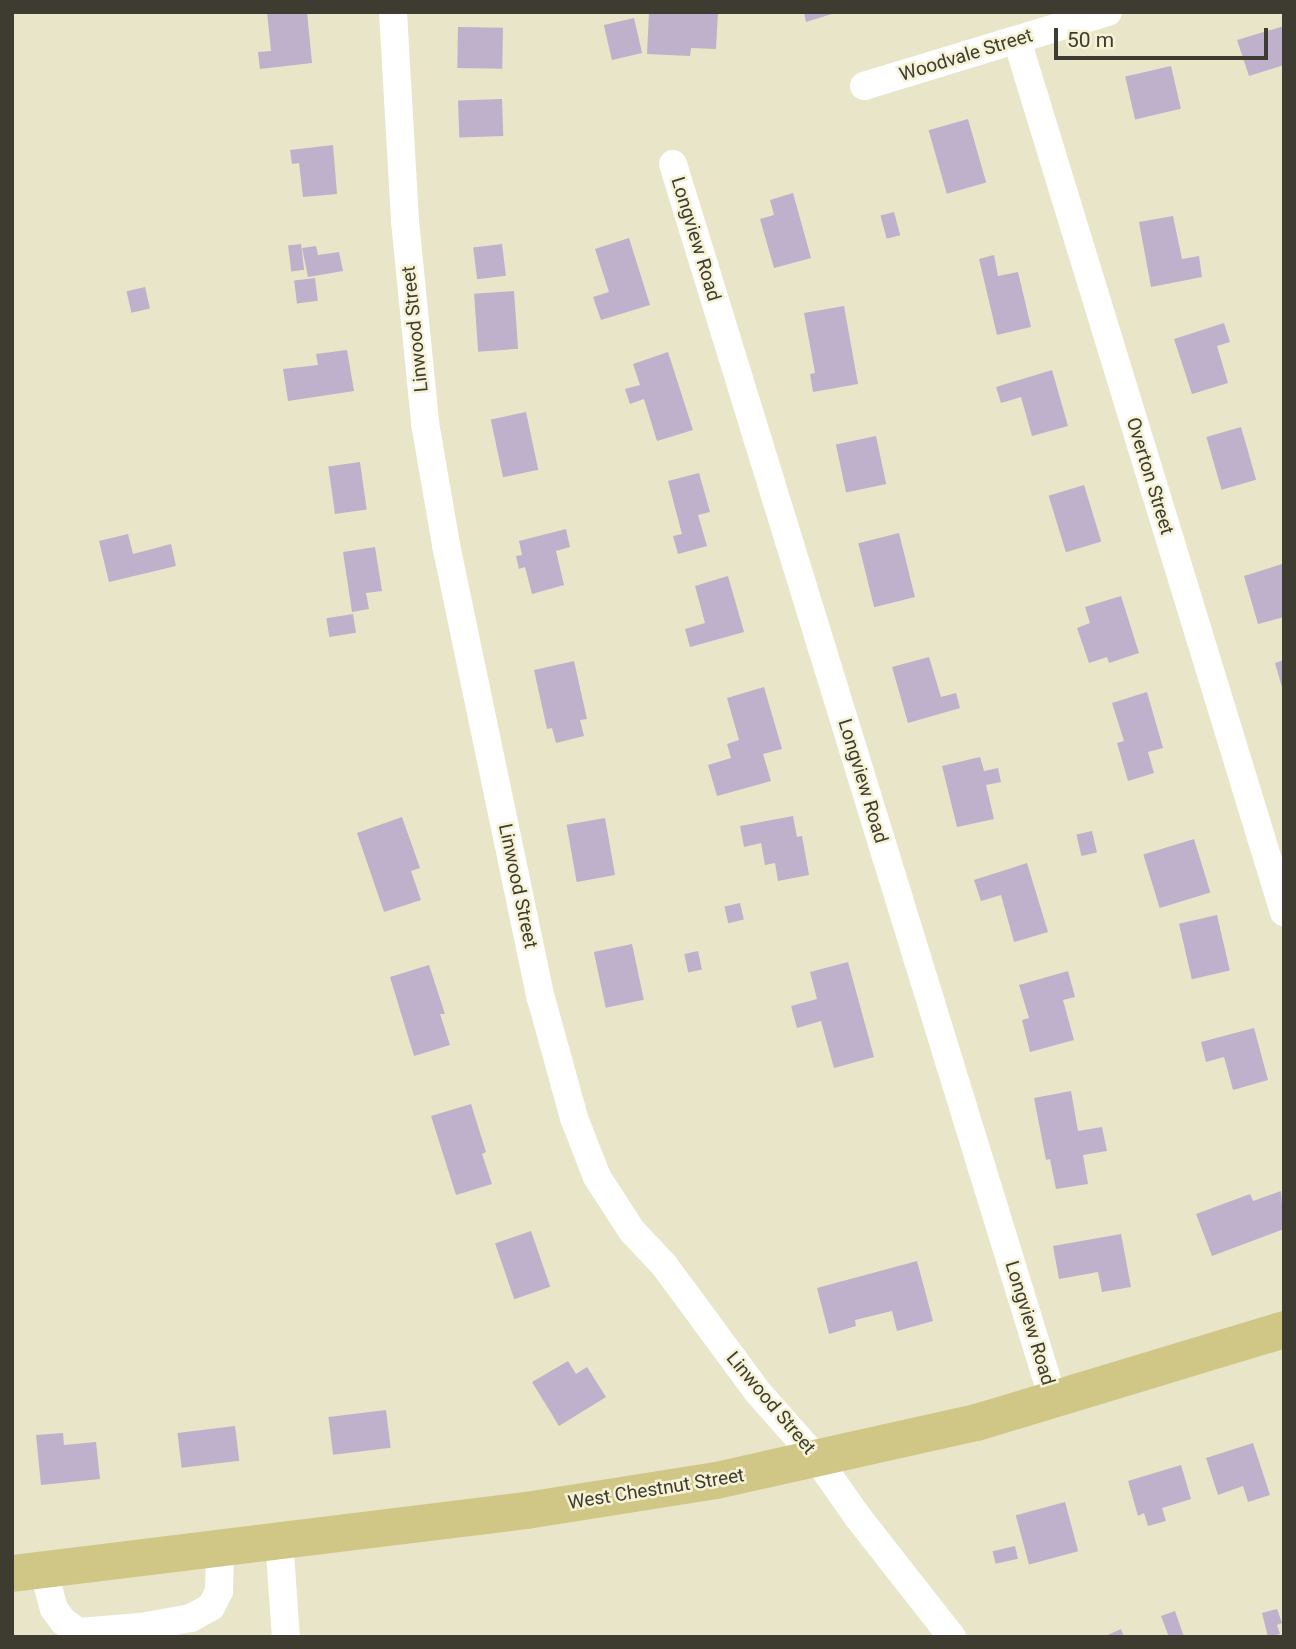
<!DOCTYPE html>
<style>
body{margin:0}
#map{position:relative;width:1296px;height:1649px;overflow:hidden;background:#e9e5c9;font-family:Roboto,sans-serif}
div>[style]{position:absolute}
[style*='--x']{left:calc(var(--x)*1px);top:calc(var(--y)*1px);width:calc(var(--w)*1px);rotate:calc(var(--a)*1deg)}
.building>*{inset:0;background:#bfb1cb;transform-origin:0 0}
.minor>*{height:28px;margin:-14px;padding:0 14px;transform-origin:14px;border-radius:14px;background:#fff}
.major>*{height:37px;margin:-18.5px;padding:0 18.5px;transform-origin:18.5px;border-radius:18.5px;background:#d0c787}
span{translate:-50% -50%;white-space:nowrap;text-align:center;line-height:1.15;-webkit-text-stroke:5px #f6f2d5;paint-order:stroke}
.street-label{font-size:19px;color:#3e3c31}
.frame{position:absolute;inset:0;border:14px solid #3e3c31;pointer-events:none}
.scale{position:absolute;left:1054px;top:28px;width:214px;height:32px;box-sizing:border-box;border:4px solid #3e3c31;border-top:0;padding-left:9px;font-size:21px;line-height:24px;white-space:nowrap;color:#3e3c31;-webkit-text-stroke:5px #f6f2d5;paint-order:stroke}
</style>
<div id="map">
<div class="building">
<div style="clip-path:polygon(267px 12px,307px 12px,312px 63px,260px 69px,258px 52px,271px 51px)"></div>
<div style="clip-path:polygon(649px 12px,718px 12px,716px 49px,691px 48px,690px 56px,647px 54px)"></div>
<div style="clip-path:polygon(804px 12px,835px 12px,835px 13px,806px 22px)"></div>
<div style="left:634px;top:18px;width:36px;height:31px;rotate:77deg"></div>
<div style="clip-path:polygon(1284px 26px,1284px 65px,1249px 76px,1237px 40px)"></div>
<div style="left:458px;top:27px;width:45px;height:41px;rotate:1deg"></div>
<div style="left:1171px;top:66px;width:44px;height:47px;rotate:77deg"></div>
<div style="left:502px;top:99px;width:37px;height:44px;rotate:88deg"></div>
<div style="left:968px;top:119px;width:66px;height:41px;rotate:74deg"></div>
<div style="clip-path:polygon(333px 145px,337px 194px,303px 197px,299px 163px,292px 164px,290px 150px)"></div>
<div style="clip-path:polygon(793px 193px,811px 258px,774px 268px,760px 219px,774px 215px,770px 200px)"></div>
<div style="left:894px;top:212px;width:24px;height:14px;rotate:75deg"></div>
<div style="clip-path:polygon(1173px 216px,1182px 259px,1199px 256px,1202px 277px,1151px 287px,1139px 222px)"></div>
<div style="clip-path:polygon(629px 238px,650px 305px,601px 320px,593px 297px,609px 292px,595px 249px)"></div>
<div style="left:301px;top:244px;width:26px;height:13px;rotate:83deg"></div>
<div style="left:502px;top:244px;width:32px;height:29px;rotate:83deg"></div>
<div style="clip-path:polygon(316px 246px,318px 255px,339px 252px,343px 271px,308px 277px,302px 248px)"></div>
<div style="clip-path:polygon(994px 255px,998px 276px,1018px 272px,1031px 327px,997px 335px,979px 259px)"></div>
<div style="left:315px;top:278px;width:23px;height:21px;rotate:83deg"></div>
<div style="left:145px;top:287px;width:22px;height:19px;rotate:77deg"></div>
<div style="left:514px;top:291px;width:58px;height:40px;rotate:86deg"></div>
<div style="clip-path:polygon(844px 306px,858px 384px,813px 392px,810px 374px,815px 373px,804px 313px)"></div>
<div style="clip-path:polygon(1224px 323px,1230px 342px,1217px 346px,1228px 383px,1192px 394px,1174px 339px)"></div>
<div style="clip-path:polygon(347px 350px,354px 391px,288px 401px,283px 369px,318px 365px,316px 354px)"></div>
<div style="clip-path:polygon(668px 352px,693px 430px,657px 441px,644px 399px,630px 404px,625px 389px,640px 385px,633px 364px)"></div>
<div style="clip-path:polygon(1052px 370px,1068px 426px,1032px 436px,1021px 397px,1001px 403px,996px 387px)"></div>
<div style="left:526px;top:412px;width:59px;height:36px;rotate:78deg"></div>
<div style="left:1241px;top:427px;width:55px;height:36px;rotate:74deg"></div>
<div style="left:876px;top:436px;width:49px;height:41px;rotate:78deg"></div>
<div style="left:360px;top:462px;width:48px;height:32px;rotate:82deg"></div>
<div style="clip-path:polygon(699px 473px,710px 512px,698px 515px,707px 546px,678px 554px,673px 536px,682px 534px,668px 481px)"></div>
<div style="left:1084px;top:485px;width:59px;height:37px;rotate:73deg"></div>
<div style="clip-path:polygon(566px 529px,570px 547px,556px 551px,564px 585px,532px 594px,525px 567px,519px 569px,516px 556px,522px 555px,519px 541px)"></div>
<div style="left:899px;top:533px;width:66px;height:42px;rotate:76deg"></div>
<div style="clip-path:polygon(128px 534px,133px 554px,171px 544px,176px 566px,109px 582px,99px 541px)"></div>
<div style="clip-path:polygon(375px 547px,382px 591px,366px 593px,369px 609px,352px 612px,343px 552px)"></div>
<div style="clip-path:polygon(1282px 564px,1284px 617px,1258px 624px,1244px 576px)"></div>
<div style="clip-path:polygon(728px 576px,744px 632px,690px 647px,685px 629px,705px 623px,695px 586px)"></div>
<div style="clip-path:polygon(1121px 596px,1139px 653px,1109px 663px,1107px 657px,1089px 663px,1077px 628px,1090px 623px,1085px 607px)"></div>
<div style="left:353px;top:614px;width:19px;height:27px;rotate:81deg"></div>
<div style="clip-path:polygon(929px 657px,941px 697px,956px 693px,960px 708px,908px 723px,892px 667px)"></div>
<div style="clip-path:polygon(1284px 660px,1284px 691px,1283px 691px,1275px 663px)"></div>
<div style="clip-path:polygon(574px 661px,587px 719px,580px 720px,584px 736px,556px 743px,552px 728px,547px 729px,534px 670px)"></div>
<div style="clip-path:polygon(764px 687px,782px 749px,763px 754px,771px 781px,717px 796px,708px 765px,731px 758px,727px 744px,739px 740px,727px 698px)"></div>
<div style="clip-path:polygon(1147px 692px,1163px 748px,1148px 752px,1154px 773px,1128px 781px,1117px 743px,1124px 741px,1112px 703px)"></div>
<div style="clip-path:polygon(980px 757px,984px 771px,998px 768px,1001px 782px,986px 785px,994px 819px,957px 827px,942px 766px)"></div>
<div style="clip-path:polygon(793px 816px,797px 837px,802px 836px,809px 875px,778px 881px,775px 863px,765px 865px,761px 843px,744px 847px,740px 826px)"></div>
<div style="clip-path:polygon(402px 817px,420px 868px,411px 871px,421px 900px,384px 912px,357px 833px)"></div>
<div style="left:605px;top:818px;width:58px;height:39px;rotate:80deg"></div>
<div style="left:1092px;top:831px;width:22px;height:16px;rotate:77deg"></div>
<div style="left:1194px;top:839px;width:56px;height:53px;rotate:73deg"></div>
<div style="clip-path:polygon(1027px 863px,1048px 932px,1014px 942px,1001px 895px,981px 901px,974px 880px)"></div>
<div style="left:740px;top:903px;width:17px;height:16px;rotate:77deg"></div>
<div style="left:1217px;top:915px;width:57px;height:39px;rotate:77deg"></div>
<div style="left:632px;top:944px;width:57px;height:39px;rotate:78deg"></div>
<div style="left:698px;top:951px;width:19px;height:14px;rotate:78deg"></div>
<div style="clip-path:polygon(848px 962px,874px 1057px,834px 1068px,821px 1021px,797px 1028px,791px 1006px,817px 999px,810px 972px)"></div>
<div style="clip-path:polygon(429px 965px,445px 1014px,440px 1014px,450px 1045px,414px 1056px,390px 977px)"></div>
<div style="clip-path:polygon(1068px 971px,1075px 997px,1063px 1000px,1074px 1040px,1030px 1052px,1022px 1020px,1029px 1018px,1019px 985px)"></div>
<div style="clip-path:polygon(1254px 1028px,1268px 1080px,1233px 1090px,1224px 1057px,1206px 1062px,1201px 1042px)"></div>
<div style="clip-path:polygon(1071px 1091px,1078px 1131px,1102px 1127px,1107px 1151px,1083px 1155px,1088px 1184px,1056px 1189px,1050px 1159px,1046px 1160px,1034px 1098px)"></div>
<div style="clip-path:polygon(471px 1104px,486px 1152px,482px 1154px,492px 1184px,456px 1195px,431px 1116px)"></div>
<div style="clip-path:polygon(1281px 1191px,1284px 1229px,1212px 1256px,1196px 1214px,1250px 1194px,1253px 1201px)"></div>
<div style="left:531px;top:1231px;width:59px;height:38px;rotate:71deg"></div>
<div style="clip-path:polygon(1121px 1234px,1131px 1287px,1102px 1292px,1098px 1272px,1059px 1279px,1053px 1246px)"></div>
<div style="clip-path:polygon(917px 1261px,933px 1321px,897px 1331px,892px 1311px,855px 1320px,856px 1326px,829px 1334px,817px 1288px)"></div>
<div style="clip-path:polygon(568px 1361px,576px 1374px,587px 1367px,606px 1397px,559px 1426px,532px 1382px)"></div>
<div style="left:386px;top:1410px;width:38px;height:58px;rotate:83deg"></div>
<div style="left:235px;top:1426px;width:35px;height:58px;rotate:83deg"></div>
<div style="clip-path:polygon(63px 1433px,64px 1445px,96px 1442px,100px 1479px,41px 1485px,36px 1435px)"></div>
<div style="clip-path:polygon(1253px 1443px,1270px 1495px,1248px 1502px,1243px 1486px,1218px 1495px,1206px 1458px)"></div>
<div style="clip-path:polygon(1181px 1465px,1191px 1499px,1162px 1508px,1166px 1521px,1148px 1526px,1144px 1513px,1138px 1516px,1128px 1481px)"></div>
<div style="left:1065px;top:1502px;width:51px;height:51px;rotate:75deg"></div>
<div style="left:1015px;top:1546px;width:13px;height:23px;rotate:77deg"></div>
<div style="clip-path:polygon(1277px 1609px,1282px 1623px,1277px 1625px,1280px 1634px,1268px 1637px,1262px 1613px)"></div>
<div style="clip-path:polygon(1175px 1611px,1184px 1637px,1169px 1637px,1161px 1616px)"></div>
<div style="clip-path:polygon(1121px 1629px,1124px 1637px,1103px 1637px)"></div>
</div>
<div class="minor">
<div style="--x:393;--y:12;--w:209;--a:86.7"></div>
<div style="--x:405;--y:221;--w:203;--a:84.3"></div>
<div style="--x:425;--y:423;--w:124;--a:80.2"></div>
<div style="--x:446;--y:545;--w:463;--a:78.2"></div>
<div style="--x:541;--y:998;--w:124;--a:74.6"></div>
<div style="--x:574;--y:1118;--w:63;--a:68.7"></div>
<div style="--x:597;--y:1177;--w:64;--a:57.1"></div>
<div style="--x:632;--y:1231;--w:47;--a:46.7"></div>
<div style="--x:664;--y:1265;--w:155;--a:53.6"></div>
<div style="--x:756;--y:1390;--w:92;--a:48.5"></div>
<div style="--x:817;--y:1459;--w:70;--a:54.9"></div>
<div style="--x:857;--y:1516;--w:154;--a:51.9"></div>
<div style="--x:1017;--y:40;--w:912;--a:72.98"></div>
<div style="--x:864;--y:86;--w:255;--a:-16.9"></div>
<div style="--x:673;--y:164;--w:1292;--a:72.9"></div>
<div style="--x:279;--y:1540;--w:97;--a:85.9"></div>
<div style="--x:43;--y:1569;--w:41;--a:74.6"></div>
<div style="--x:54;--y:1609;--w:15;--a:53"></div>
<div style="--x:63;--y:1621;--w:19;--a:36"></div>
<div style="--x:78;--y:1632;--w:63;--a:-4.5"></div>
<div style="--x:141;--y:1627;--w:51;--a:-10.2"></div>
<div style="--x:191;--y:1618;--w:23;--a:-29"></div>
<div style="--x:211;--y:1607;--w:18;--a:-63"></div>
<div style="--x:219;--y:1591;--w:44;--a:-88.7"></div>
</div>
<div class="major">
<div style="--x:12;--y:1573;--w:518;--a:-6.99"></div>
<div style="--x:526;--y:1510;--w:192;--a:-9"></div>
<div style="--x:716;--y:1480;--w:266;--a:-12.6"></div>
<div style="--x:976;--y:1422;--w:322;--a:-16.8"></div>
</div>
<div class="street-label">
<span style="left:966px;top:55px;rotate:-17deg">Woodvale Street</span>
<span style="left:696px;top:239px;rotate:73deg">Longview Road</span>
<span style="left:415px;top:329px;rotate:-96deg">Linwood Street</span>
<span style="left:1150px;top:476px;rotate:73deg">Overton Street</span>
<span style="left:863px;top:781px;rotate:73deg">Longview Road</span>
<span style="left:518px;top:886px;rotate:78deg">Linwood Street</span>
<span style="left:1030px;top:1323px;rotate:73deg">Longview Road</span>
<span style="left:771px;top:1403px;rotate:50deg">Linwood Street</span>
<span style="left:656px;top:1489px;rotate:-9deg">West Chestnut Street</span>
</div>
<div class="frame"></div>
<div class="scale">50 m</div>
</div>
